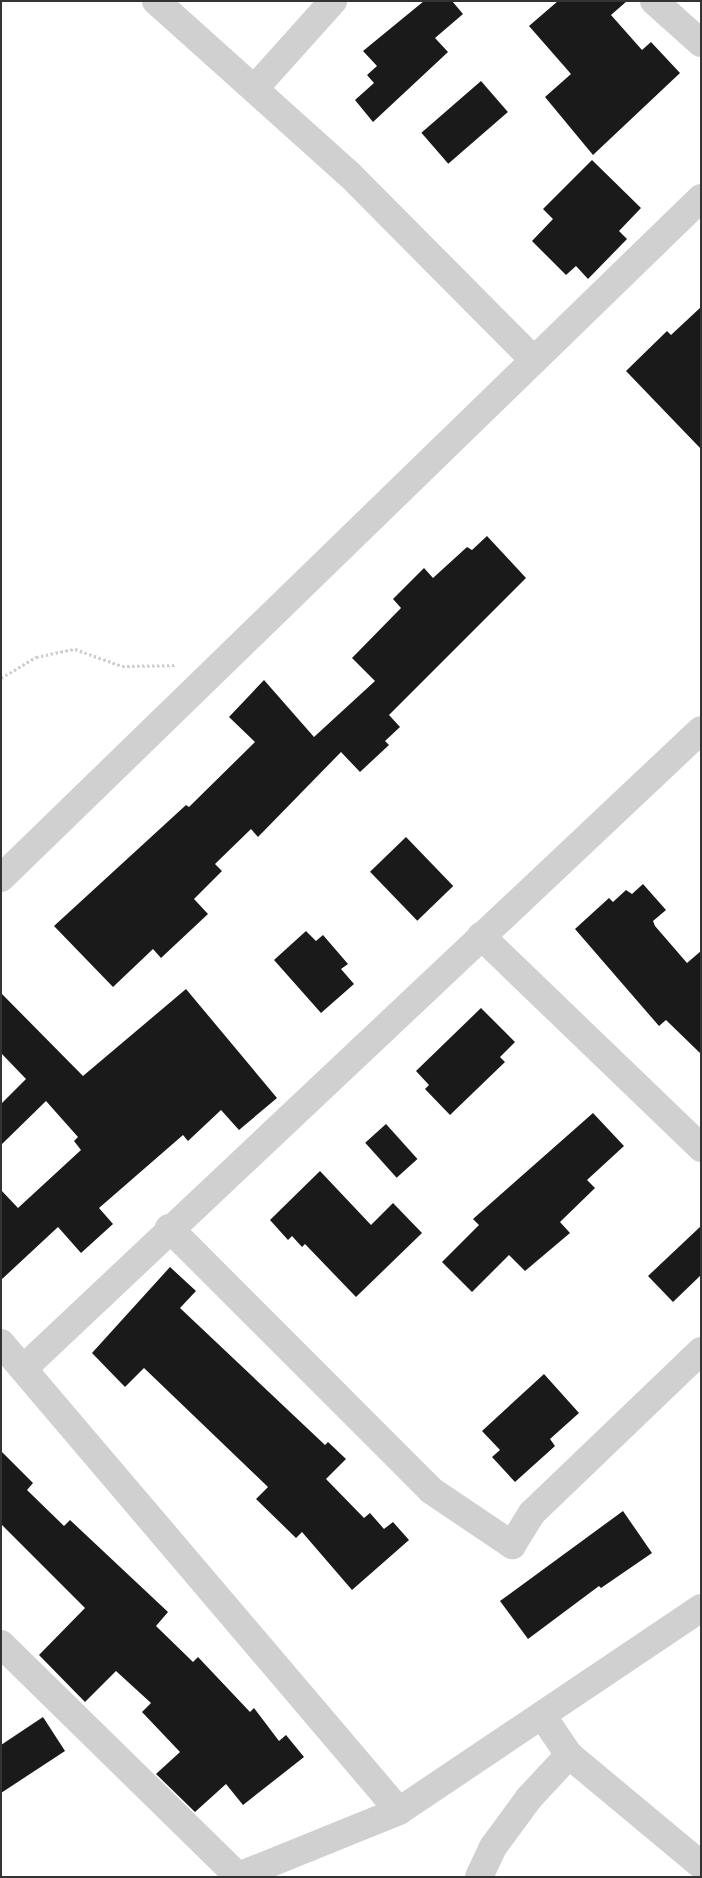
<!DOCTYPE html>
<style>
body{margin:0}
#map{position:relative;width:702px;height:1878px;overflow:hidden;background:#fff;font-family:Figtree,sans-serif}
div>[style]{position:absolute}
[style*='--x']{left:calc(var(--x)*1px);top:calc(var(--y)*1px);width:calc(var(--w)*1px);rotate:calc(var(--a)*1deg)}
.building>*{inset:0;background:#1a1a1a;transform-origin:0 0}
.path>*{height:3px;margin-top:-1.5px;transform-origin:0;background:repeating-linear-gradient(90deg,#cdcdcd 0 2.5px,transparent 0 5px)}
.minor>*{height:28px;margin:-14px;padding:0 14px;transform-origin:14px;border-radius:14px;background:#d0d0d0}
span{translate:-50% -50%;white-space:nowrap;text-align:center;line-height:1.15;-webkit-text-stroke:5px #fff;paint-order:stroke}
.frame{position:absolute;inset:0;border:2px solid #333;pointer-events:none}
</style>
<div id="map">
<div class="building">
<div style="clip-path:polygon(424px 1px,452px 1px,463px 14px,435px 38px,448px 52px,373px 122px,355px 100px,374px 83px,367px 75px,377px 66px,363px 51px)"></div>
<div style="clip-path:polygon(558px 1px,627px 1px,611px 15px,642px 50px,651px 42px,680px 73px,593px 155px,545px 97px,571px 74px,529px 26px)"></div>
<div style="left:481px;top:81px;width:41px;height:79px;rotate:49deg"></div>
<div style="clip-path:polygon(592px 160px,641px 208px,619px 231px,627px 239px,588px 279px,576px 266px,566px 275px,532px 241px,553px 219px,543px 209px)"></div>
<div style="clip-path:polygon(701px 307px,701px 449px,626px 371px,667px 331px,671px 335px)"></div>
<div style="clip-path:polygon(487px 536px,526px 578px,389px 715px,400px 727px,385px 741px,389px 745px,360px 772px,341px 752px,258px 837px,251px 829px,215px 864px,222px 871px,194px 899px,208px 914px,161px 958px,153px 949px,113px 987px,54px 926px,186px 805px,189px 807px,255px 742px,229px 717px,264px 680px,314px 737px,375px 681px,352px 658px,401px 608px,393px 599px,424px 568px,433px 578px,467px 547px,472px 550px)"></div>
<div style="left:406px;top:837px;width:68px;height:50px;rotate:46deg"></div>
<div style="clip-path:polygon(643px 884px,666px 910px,653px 921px,655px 926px,687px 963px,701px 951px,701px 1054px,666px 1020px,659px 1026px,575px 929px,609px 898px,613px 902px,626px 890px,632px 894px)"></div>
<div style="clip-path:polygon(306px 931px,316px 941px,323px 935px,348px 964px,341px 969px,354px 984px,321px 1013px,274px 960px)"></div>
<div style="clip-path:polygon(186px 989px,277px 1098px,239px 1130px,221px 1110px,188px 1141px,183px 1135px,99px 1208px,113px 1224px,81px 1253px,58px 1227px,1px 1280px,1px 1190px,18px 1208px,81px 1150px,74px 1141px,78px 1137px,46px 1101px,1px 1145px,1px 1104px,26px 1079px,1px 1053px,1px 993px,83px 1076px)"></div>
<div style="clip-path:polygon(481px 1008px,515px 1042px,500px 1057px,505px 1062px,450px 1115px,425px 1089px,429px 1085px,416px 1071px)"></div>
<div style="clip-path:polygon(593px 1113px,624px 1146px,587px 1180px,595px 1188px,560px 1222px,570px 1233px,525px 1271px,509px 1255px,472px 1292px,442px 1262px,479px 1225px,473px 1219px)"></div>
<div style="left:386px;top:1124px;width:47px;height:28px;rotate:48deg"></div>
<div style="clip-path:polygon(320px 1171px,371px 1225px,393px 1203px,422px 1233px,356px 1297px,305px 1244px,302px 1247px,292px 1236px,288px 1240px,270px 1220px)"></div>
<div style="clip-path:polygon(701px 1226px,701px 1275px,673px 1302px,648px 1276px)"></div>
<div style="clip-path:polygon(170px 1267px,196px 1291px,180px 1308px,325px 1445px,328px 1442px,346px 1459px,326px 1479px,364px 1518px,370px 1513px,384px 1529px,393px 1522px,409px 1540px,352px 1590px,302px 1532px,296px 1538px,256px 1499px,268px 1487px,144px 1368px,125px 1387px,92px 1353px)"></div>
<div style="clip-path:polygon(544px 1374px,579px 1413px,550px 1439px,555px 1446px,515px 1482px,492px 1457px,500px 1450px,482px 1431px)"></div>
<div style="clip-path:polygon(1px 1451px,33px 1483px,27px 1490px,64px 1526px,70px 1520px,168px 1612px,156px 1626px,193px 1662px,198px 1657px,250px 1712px,254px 1708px,279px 1741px,286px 1735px,304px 1757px,243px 1805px,226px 1784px,195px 1812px,156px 1774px,180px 1752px,142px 1712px,151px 1703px,116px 1671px,85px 1702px,39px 1655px,85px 1608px,1px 1524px)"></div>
<div style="clip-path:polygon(623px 1511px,652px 1553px,601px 1588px,599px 1586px,528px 1639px,500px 1601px)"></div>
<div style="clip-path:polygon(43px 1717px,65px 1751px,1px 1793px,1px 1745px)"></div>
</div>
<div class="path">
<div style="--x:1;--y:678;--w:41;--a:-31"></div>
<div style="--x:36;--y:657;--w:40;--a:-12"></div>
<div style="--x:75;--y:649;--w:50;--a:19.9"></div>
<div style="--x:122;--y:666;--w:55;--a:-1"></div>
</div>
<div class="minor">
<div style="--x:156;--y:1;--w:259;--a:41.9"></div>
<div style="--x:349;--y:174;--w:262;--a:45.2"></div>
<div style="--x:654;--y:1;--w:63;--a:41.8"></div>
<div style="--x:255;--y:88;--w:117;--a:-48.1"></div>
<div style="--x:1;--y:878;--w:976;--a:-44.17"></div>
<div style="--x:481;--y:936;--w:306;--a:43.9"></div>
<div style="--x:169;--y:1228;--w:372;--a:45"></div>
<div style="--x:432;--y:1491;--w:97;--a:34"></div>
<div style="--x:512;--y:1545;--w:38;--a:-58"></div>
<div style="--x:532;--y:1513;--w:234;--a:-43.8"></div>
<div style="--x:1;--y:1343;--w:614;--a:49.62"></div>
<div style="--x:24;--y:1368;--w:930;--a:-43.3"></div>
<div style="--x:1;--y:1644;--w:332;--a:44.4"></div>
<div style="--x:542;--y:1715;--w:48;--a:56"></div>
<div style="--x:569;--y:1755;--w:172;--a:39.8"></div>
<div style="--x:236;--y:1877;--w:176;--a:-22"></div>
<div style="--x:399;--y:1811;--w:364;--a:-33.9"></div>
<div style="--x:479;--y:1877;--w:33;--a:-65"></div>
<div style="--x:493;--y:1847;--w:61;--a:-53.7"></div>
<div style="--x:529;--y:1798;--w:59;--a:-47.1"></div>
</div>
<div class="frame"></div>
</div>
